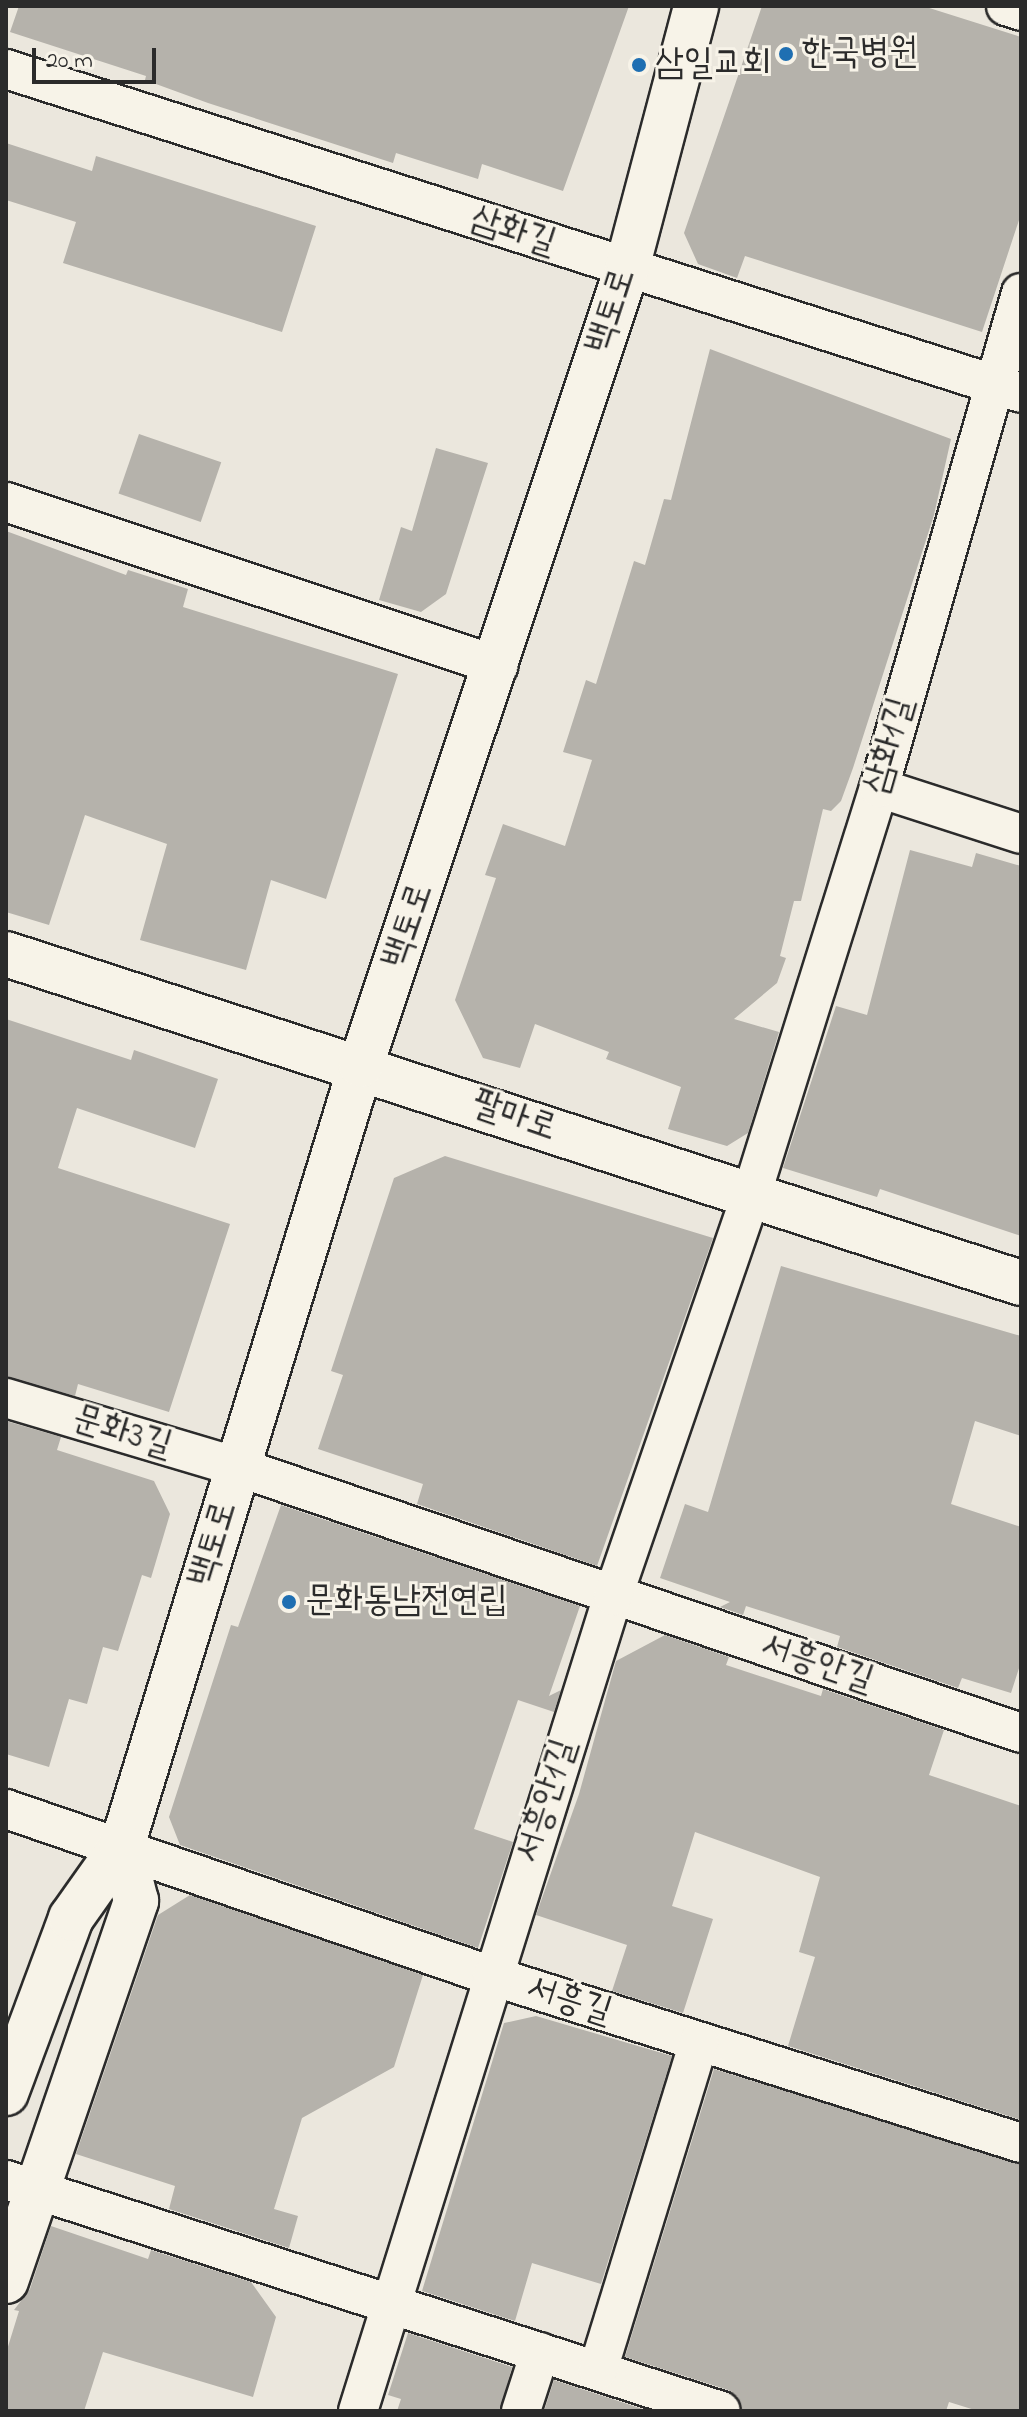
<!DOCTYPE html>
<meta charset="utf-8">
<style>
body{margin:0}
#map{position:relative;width:1027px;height:2417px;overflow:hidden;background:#ebe7dd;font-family:"Indie Flower","Poor Story",sans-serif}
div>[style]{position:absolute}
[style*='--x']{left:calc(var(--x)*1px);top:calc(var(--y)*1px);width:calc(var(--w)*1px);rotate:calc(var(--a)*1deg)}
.building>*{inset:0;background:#b5b2ab;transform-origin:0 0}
.roads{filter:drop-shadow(2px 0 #2b2b2b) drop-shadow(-2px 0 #2b2b2b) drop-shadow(0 2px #2b2b2b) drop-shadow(0 -2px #2b2b2b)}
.minor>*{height:38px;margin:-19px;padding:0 19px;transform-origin:19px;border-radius:19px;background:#f7f3e8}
.tertiary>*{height:44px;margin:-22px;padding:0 22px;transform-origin:22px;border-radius:22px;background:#f7f3e8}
.dots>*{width:22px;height:22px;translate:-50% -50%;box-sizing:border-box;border:4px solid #f7f3e8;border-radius:50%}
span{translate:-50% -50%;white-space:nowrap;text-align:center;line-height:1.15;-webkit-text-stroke:6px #f7f3e8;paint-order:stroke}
.poi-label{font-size:36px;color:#2b2b2b}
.left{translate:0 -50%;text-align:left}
.street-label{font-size:36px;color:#2b2b2b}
.frame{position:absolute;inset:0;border:8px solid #2b2b2b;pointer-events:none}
.scale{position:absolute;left:32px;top:48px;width:124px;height:36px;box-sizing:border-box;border:4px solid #2b2b2b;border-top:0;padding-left:10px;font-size:24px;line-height:28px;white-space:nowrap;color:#2b2b2b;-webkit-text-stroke:6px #f7f3e8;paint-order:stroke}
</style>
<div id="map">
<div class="building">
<div style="clip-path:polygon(19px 6px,629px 6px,563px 191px,482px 164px,478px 179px,396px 153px,393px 163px,208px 103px,145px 80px,146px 76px,10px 32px)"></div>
<div style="clip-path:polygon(762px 6px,923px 6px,1021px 37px,1021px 214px,982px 332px,745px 256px,737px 278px,698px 264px,684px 233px)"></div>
<div style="clip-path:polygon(6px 143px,92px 171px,96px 156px,316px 226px,282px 332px,63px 263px,76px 222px,6px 200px)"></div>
<div style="clip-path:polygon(710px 349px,951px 439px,934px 515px,853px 768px,841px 801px,831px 811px,823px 809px,801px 901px,794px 901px,780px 956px,786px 958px,777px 983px,734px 1019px,779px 1032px,748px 1133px,727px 1146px,668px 1129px,681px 1087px,606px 1059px,609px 1052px,535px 1024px,520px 1068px,483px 1058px,455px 1000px,496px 878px,485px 875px,503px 824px,565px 846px,592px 760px,563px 752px,586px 680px,596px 684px,634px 561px,645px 565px,664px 499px,671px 500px)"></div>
<div style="left:139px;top:434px;width:87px;height:63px;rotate:19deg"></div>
<div style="clip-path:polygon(436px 448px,488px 463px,446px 594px,421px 612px,379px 600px,401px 527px,412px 531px)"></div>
<div style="clip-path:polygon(6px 531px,126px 575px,128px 570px,188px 589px,183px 607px,398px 674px,326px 899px,271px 880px,246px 970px,140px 940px,167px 844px,85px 815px,49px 925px,6px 912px)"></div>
<div style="clip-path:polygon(910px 850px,972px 867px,976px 853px,1021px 866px,1021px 1236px,880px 1189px,877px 1197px,783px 1168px,836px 1006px,867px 1015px)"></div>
<div style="clip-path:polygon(6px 1019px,131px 1060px,134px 1050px,218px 1079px,195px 1148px,77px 1108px,58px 1168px,230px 1224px,169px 1412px,78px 1384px,75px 1396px,6px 1377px)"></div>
<div style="clip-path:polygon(445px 1156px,713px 1238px,597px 1566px,417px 1504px,423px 1484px,318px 1449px,343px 1375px,331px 1371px,394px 1178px)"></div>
<div style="clip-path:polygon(781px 1266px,1021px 1336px,1021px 1436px,975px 1421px,951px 1504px,1021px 1527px,1021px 1662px,1011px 1693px,962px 1678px,958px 1688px,837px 1647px,840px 1636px,746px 1606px,743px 1615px,720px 1607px,730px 1602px,660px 1578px,685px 1504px,708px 1512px)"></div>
<div style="clip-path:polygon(6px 1421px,61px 1437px,57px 1450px,154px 1481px,170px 1514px,151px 1578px,142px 1575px,118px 1651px,103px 1647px,87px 1704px,69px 1699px,49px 1767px,6px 1754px)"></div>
<div style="clip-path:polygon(281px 1505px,580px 1606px,549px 1696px,561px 1690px,554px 1712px,518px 1700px,474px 1829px,513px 1842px,478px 1948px,180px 1845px,169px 1817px,231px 1625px,238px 1627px)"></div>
<div style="clip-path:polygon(665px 1635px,729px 1657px,726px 1665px,821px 1696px,823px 1689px,944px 1730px,929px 1775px,1021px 1806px,1021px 2120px,788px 2046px,815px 1957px,799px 1952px,820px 1877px,695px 1832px,672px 1906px,713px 1919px,683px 2013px,612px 1991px,627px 1945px,536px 1915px,579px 1794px,616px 1661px)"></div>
<div style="clip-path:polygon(190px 1895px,423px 1975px,394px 2067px,302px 2118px,274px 2209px,298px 2216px,289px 2248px,169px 2209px,175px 2186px,76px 2154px,158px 1915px)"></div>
<div style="clip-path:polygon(536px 2016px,672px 2056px,601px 2284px,532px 2263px,515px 2321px,422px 2291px,504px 2023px)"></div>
<div style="clip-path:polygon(714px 2069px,1021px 2164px,1021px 2411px,978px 2411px,949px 2402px,946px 2411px,742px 2411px,738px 2397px,728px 2390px,625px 2357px)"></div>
<div style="clip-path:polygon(51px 2226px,148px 2259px,151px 2250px,251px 2282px,276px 2317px,253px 2397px,103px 2352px,84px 2411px,6px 2411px,6px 2353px,19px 2311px,14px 2310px,30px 2289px)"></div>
<div style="clip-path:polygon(408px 2333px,512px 2367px,500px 2411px,397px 2411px,401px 2399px,388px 2395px)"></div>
<div style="clip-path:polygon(554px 2380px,649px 2411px,544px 2411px)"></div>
</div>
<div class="roads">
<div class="minor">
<div style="--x:1006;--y:6;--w:16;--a:18"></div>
<div style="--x:6;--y:69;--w:1065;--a:17.7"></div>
<div style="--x:6;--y:502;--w:519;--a:18.43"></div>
<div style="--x:879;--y:788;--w:149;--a:17.9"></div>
<div style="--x:6;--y:1398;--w:242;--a:16.6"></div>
<div style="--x:238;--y:1467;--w:827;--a:18.76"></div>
<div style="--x:6;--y:1809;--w:514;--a:18.96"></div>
<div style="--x:492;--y:1976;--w:555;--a:17.52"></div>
<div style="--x:6;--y:2180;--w:751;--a:17.9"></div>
<div style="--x:598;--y:2370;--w:343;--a:-72.9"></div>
<div style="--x:358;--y:2411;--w:854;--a:-72.63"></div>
<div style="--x:613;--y:1596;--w:423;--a:-71"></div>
<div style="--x:751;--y:1196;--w:428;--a:-72.6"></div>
<div style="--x:879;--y:788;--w:515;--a:-73.99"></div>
<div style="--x:521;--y:2411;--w:62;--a:-72.1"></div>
</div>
<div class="tertiary">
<div style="--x:6;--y:954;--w:1067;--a:17.96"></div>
<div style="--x:6;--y:2093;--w:187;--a:-69.6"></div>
<div style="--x:71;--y:1918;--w:88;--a:-54.7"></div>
<div style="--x:122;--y:1846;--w:817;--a:-72.98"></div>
<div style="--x:361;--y:1065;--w:840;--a:-71.54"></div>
<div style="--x:627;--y:268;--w:271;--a:-75.2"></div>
<div style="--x:6;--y:2281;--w:402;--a:-71.1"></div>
<div style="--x:136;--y:1901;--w:57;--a:-104.3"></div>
</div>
</div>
<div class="dots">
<div style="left:786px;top:54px;background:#1f6fb2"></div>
<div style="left:639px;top:65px;background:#1f6fb2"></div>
<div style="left:289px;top:1602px;background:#1f6fb2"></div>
</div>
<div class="poi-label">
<span class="left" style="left:802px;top:54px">한국병원</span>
<span class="left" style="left:655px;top:65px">삼일교회</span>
<span class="left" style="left:305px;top:1602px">문화동남전연립</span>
</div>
<div class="street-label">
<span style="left:513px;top:232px;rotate:18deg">삼화길</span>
<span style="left:612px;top:311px;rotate:-72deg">백토로</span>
<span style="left:890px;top:746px;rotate:-74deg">삼화1길</span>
<span style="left:409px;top:926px;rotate:-71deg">백토로</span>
<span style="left:514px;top:1117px;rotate:19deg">팔마로</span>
<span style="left:122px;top:1433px;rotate:17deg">문화3길</span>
<span style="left:214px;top:1544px;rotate:-73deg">백토로</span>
<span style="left:817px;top:1664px;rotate:19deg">서흥안길</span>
<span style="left:547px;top:1801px;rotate:-72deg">서흥안1길</span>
<span style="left:569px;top:2001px;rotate:18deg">서흥길</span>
</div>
<div class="frame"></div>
<div class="scale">20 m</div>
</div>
